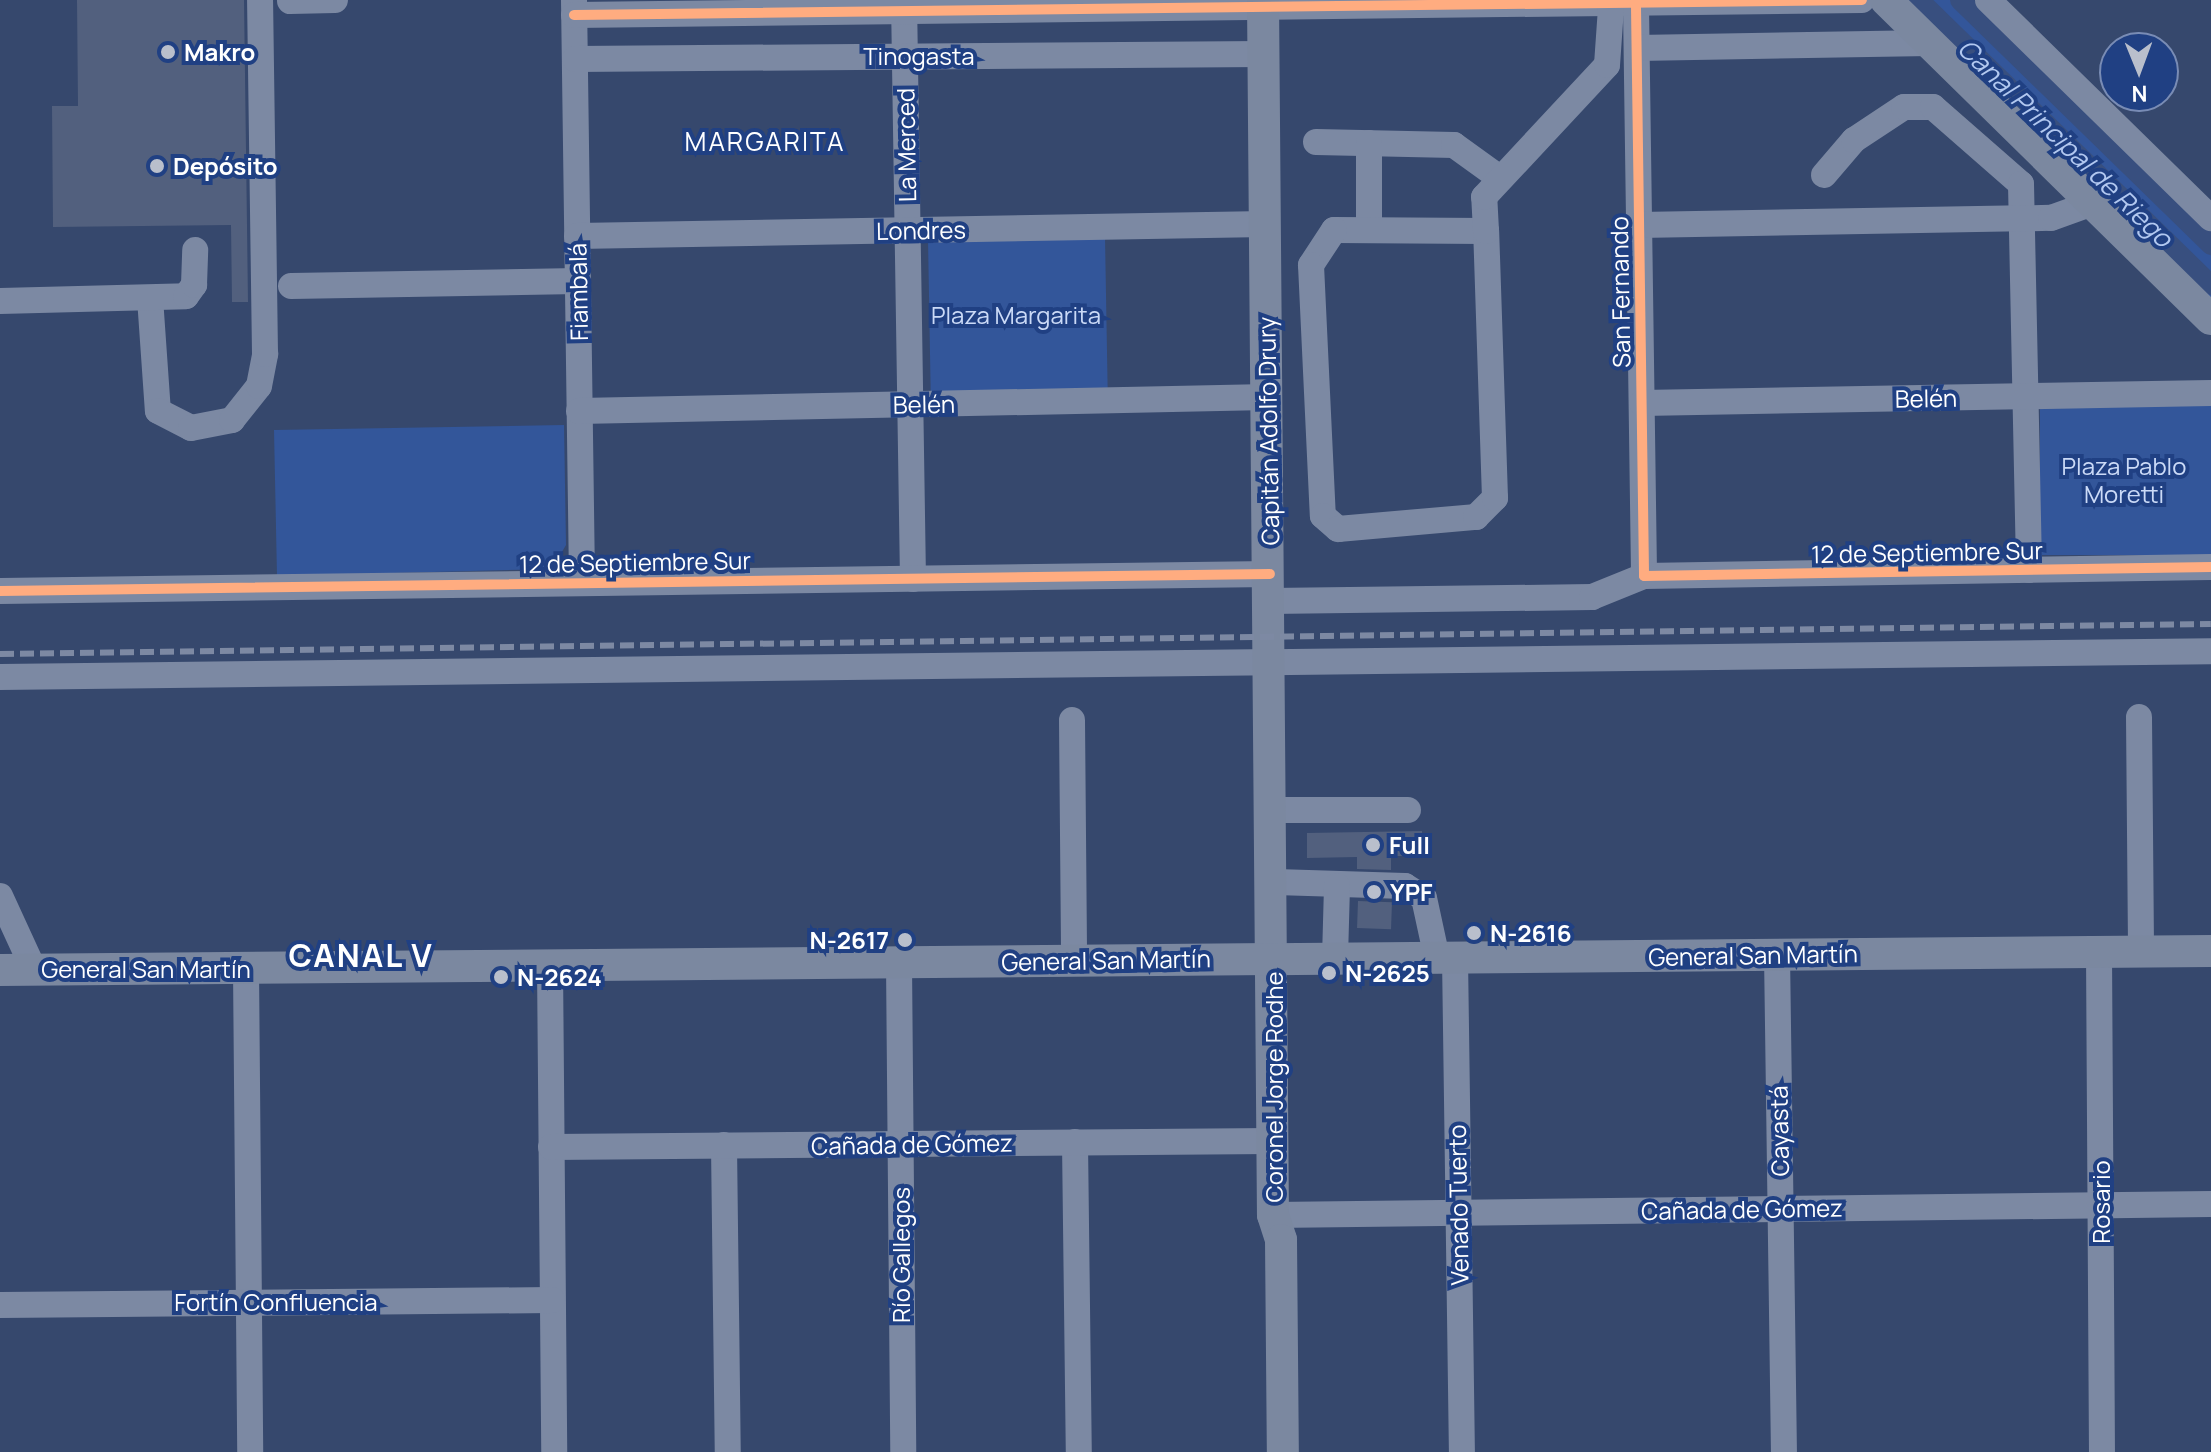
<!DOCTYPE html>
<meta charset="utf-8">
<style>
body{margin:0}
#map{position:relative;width:2211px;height:1452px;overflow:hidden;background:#36486d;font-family:Manrope,sans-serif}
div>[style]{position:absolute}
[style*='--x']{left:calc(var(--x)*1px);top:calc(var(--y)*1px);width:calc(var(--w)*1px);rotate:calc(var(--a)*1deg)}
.green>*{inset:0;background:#33569a;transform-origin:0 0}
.canal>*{height:20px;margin:-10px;padding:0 10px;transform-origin:10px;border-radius:10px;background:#384f7f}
.building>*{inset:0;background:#52607e;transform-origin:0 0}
.minor>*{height:26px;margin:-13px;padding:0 13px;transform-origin:13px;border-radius:13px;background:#7c89a3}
.major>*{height:32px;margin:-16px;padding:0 16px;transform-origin:16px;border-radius:16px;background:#7b88a0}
.rail>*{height:6px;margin-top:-3px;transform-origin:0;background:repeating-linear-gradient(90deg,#7d89a3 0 14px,transparent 0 20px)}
.cycleway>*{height:10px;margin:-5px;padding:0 5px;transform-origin:5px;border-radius:5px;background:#ffac80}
.dots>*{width:22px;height:22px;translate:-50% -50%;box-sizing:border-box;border:4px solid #204083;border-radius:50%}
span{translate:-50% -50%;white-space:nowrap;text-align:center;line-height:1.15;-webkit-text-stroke:8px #204083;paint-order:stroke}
.poi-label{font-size:24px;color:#fff;font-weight:700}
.left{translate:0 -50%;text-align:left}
.right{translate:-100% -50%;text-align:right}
.street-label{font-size:24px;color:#fff}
.park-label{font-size:24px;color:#cbdaf7}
.neighbourhood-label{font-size:26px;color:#fff;letter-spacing:2px}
.water-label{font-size:26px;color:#b2c8f0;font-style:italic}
.district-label{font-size:32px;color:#fff;font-weight:700;letter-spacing:2px}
.north{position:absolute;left:2099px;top:32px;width:80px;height:80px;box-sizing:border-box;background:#204083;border:2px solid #798cb5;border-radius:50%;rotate:179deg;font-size:22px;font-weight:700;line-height:32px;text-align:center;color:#fff}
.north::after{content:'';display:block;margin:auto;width:28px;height:36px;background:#b9bfcc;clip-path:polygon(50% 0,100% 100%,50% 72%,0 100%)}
</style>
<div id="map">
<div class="green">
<div style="clip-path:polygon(1898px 0,1973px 0,2211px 233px,2211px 306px)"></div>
<div style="left:1105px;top:237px;width:153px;height:177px;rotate:89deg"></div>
<div style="left:2211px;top:403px;width:152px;height:171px;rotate:90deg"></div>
<div style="clip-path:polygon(564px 425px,566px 545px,552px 569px,277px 576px,274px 430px)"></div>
</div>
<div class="canal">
<div style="--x:1919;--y:0;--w:408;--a:44.3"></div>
<div style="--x:1960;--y:0;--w:351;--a:44.3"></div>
</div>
<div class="building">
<div style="clip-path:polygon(77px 0,244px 0,248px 302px,232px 302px,231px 225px,53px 227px,52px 106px,78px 106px)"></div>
<div style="clip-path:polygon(1422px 831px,1423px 856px,1391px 856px,1391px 870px,1357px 869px,1357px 857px,1307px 858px,1307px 833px)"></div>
<div style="left:1358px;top:901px;width:34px;height:27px;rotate:2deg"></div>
</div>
<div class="minor">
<div style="--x:574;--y:0;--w:583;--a:89.21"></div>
<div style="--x:904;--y:0;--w:579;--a:89.11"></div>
<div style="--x:1988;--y:0;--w:312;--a:44.4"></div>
<div style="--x:290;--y:1;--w:45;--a:-1.3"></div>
<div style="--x:1636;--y:7;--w:569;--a:89.19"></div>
<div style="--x:574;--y:15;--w:1288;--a:-0.67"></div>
<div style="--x:1637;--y:48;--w:293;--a:-1"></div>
<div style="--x:575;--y:59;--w:689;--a:-0.42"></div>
<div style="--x:1316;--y:142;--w:138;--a:1.2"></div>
<div style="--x:1454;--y:145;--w:53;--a:35.8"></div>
<div style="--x:1369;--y:143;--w:87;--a:90"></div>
<div style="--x:1824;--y:175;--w:46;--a:-49.4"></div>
<div style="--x:1854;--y:140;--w:60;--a:-33.4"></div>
<div style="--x:1904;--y:107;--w:29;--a:0"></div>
<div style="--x:1933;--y:107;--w:117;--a:41.2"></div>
<div style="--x:2021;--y:184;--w:386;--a:88.8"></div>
<div style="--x:1639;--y:225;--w:412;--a:-1"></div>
<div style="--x:2051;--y:218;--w:45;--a:-19.7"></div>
<div style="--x:1486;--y:231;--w:152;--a:-179.6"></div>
<div style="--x:1334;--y:230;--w:42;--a:123.3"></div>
<div style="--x:1311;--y:265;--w:251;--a:87.3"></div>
<div style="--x:1323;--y:516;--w:20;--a:41"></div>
<div style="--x:1338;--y:529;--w:139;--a:-5"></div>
<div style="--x:1476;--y:517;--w:27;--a:-45"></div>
<div style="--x:1495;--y:498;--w:267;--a:-91.9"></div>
<div style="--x:1486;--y:231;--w:34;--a:-93"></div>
<div style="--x:1484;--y:197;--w:180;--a:-47"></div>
<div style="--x:1607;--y:65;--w:57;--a:-86"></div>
<div style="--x:577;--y:236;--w:689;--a:-1"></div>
<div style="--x:291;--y:286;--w:287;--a:-1"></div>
<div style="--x:150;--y:298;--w:113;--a:86"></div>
<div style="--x:158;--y:411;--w:37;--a:27"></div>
<div style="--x:191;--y:428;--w:42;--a:-11"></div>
<div style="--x:232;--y:420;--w:43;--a:-51.5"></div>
<div style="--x:259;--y:386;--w:33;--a:-79"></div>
<div style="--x:265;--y:354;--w:354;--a:-90.8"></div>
<div style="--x:0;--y:301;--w:186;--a:-1.5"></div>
<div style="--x:186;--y:296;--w:14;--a:-54"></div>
<div style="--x:194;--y:285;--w:35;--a:-88"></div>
<div style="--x:1642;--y:403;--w:569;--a:-1.01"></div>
<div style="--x:579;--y:411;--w:689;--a:-1.16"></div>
<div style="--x:1644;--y:576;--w:567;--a:-0.91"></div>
<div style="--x:0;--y:591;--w:1270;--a:-0.77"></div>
<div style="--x:1270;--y:601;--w:322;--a:-0.7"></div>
<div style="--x:1592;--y:597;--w:56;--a:-22"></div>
<div style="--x:0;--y:677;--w:2211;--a:-0.67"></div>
<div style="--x:2139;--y:717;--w:234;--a:89.5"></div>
<div style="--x:1072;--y:720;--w:241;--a:89.5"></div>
<div style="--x:1274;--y:810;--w:134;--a:0"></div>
<div style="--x:1276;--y:882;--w:129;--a:1.8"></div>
<div style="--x:1405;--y:886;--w:22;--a:32"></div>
<div style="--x:1424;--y:898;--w:61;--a:77.8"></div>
<div style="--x:0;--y:896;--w:81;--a:65.3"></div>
<div style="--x:2099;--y:952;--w:500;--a:89.66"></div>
<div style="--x:1777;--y:954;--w:498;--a:89.2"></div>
<div style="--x:1455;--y:957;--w:495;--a:89.2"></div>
<div style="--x:1335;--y:958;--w:72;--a:-88.4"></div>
<div style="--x:899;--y:962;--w:490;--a:89.5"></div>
<div style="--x:550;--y:965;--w:487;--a:89.5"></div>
<div style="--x:246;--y:968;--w:484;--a:89.5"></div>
<div style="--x:1075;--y:1142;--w:310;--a:89.3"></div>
<div style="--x:724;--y:1145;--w:307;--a:89.3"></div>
<div style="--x:551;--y:1147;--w:722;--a:-0.48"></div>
<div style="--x:1273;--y:1215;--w:938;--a:-0.67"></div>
<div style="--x:0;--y:1305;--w:552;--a:-0.52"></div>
</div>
<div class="major">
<div style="--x:1263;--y:0;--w:1215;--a:89.53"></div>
<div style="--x:1273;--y:1215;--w:26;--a:72"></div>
<div style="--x:1281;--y:1240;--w:212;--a:89.5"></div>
<div style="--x:1886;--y:0;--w:455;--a:44.5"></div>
<div style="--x:0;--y:970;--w:2211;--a:-0.49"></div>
</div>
<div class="rail">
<div style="--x:0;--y:654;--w:2211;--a:-0.78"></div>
</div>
<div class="cycleway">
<div style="--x:1636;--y:7;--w:569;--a:89.19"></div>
<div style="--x:1644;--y:576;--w:567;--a:-0.91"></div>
<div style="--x:574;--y:15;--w:1288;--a:-0.67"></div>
<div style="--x:0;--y:591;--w:1270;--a:-0.77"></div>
</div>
<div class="dots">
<div style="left:168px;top:52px;background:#b9bfcc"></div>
<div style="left:157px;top:166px;background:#b9bfcc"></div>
<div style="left:1373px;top:845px;background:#b9bfcc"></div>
<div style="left:1374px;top:892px;background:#b9bfcc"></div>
<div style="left:1474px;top:933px;background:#b9bfcc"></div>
<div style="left:905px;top:940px;background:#b9bfcc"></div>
<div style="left:1329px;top:973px;background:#b9bfcc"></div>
<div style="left:501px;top:977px;background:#b9bfcc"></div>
</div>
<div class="poi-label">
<span class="left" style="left:184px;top:52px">Makro</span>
<span class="left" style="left:173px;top:166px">Depósito</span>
<span class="left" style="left:1389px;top:845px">Full</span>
<span class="left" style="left:1390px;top:892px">YPF</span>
<span class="left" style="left:1490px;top:933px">N-2616</span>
<span class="right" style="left:889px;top:940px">N-2617</span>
<span class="left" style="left:1345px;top:973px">N-2625</span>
<span class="left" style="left:517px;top:977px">N-2624</span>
</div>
<div class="street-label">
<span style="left:919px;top:56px">Tinogasta</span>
<span style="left:906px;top:145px;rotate:-91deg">La Merced</span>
<span style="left:921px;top:230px;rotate:-1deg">Londres</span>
<span style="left:578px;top:292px;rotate:-91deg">Fiambalá</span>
<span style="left:1620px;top:292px;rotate:-91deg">San Fernando</span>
<span style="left:1926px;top:398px;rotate:-1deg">Belén</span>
<span style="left:924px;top:404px;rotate:-1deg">Belén</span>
<span style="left:1268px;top:431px;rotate:-91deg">Capitán Adolfo Drury</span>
<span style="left:1927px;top:552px;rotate:-1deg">12 de Septiembre Sur</span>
<span style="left:635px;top:562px;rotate:-1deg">12 de Septiembre Sur</span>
<span style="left:1753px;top:955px;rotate:-1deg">General San Martín</span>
<span style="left:1106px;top:960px;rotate:-1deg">General San Martín</span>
<span style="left:146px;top:969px">General San Martín</span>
<span style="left:1274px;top:1087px;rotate:-90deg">Coronel Jorge Rodhe</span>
<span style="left:1779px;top:1131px;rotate:-91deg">Cayastá</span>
<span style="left:912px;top:1144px;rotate:-1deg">Cañada de Gómez</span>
<span style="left:2101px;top:1202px;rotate:-90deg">Rosario</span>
<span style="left:1458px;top:1205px;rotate:-91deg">Venado Tuerto</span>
<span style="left:1742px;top:1209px;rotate:-1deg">Cañada de Gómez</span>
<span style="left:901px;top:1255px;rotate:-90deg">Río Gallegos</span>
<span style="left:276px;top:1302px">Fortín Confluencia</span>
</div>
<div class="park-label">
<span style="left:1016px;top:315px">Plaza Margarita</span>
<span style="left:2124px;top:480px">Plaza Pablo<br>Moretti</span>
</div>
<div class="neighbourhood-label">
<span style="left:765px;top:142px">MARGARITA</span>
</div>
<div class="water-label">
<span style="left:2065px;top:143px;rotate:44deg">Canal Principal de Riego</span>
</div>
<div class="district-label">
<span style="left:361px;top:955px">CANAL V</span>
</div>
<div class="north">N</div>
</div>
